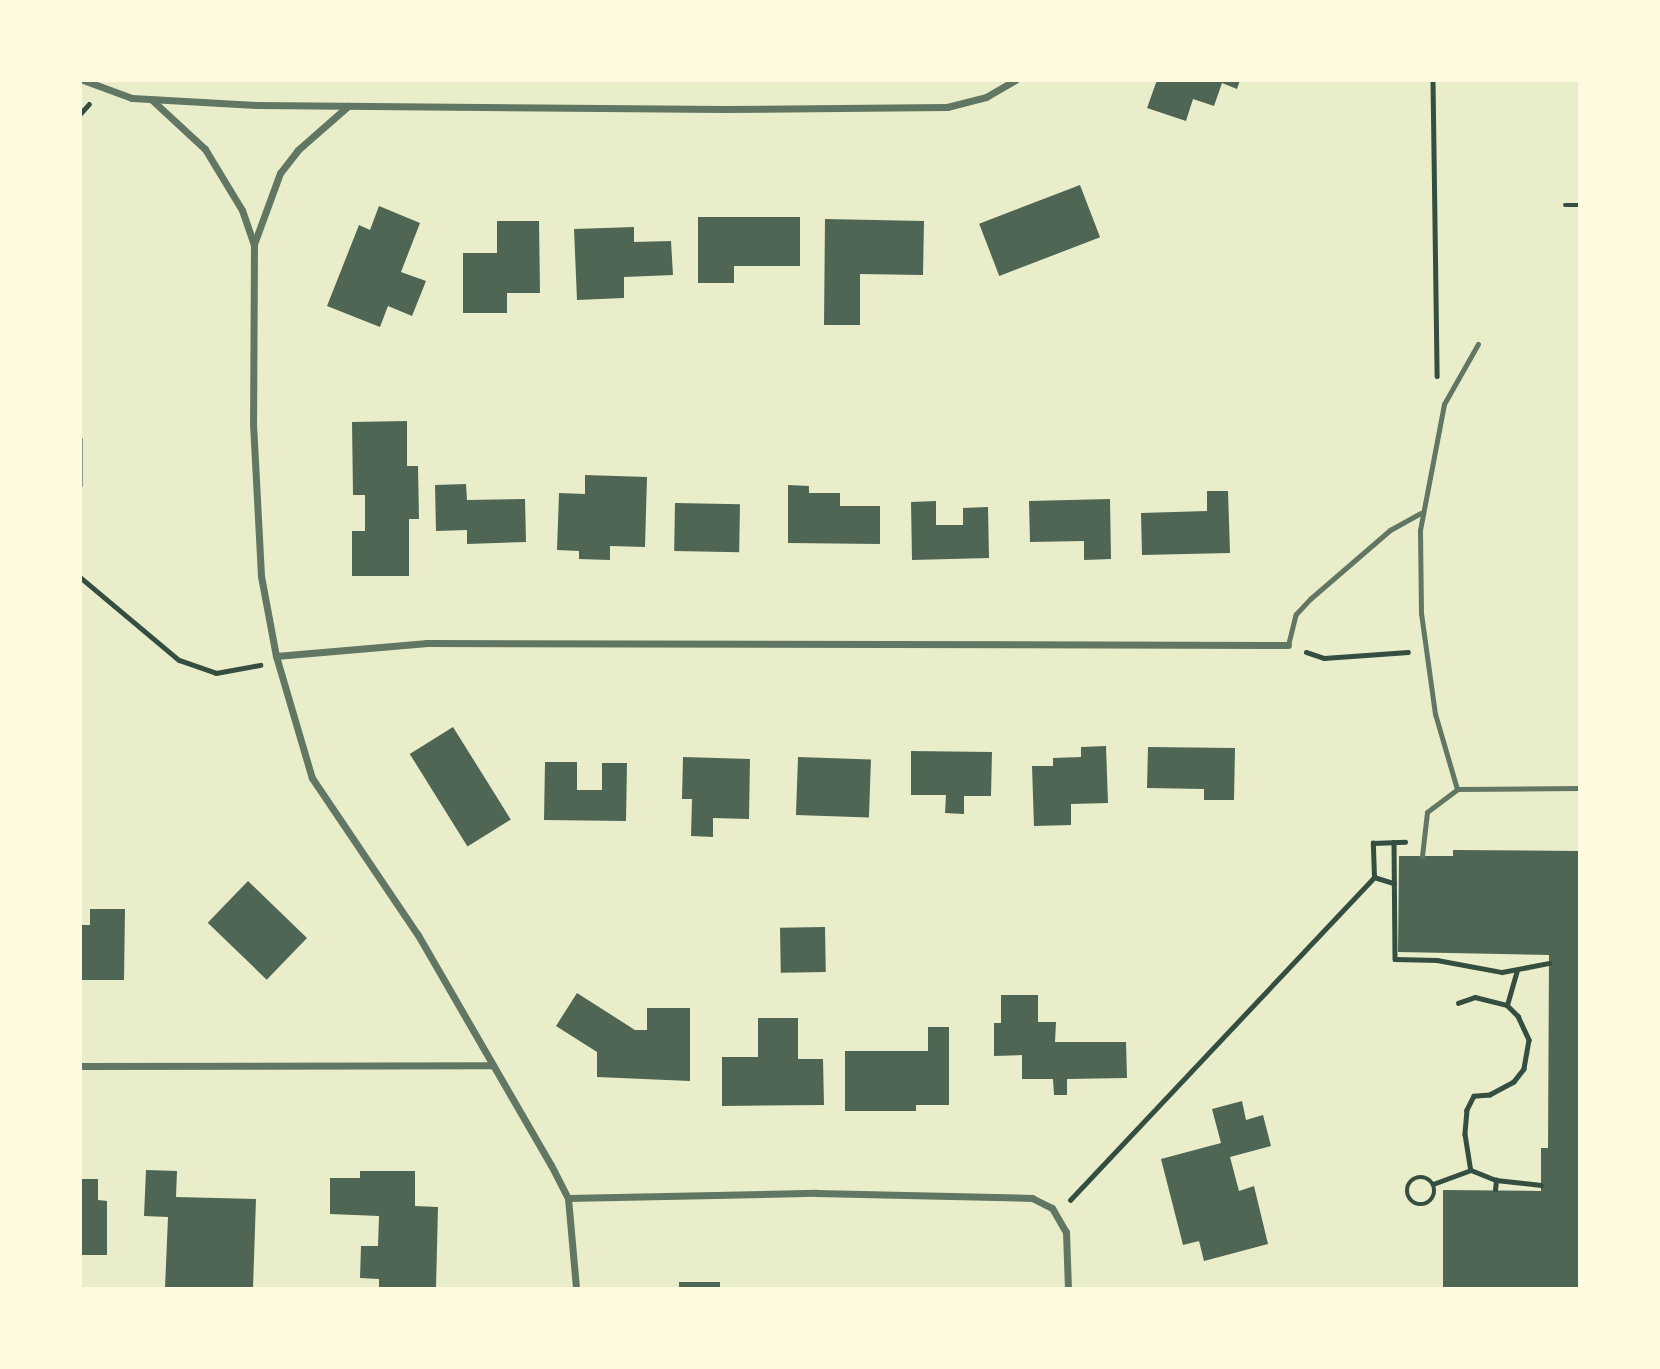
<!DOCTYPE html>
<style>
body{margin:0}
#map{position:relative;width:1660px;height:1369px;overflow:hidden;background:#e9edc9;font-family:Arial,sans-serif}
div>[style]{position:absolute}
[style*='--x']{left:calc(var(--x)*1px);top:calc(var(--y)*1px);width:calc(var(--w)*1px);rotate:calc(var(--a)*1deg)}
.building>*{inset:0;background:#4f6655;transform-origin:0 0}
.path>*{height:4.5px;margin:-2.25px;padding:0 2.25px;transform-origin:2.25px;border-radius:2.25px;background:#344e41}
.path>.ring{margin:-2.25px;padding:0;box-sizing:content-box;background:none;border:4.5px solid #344e41;border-radius:50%}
.service>*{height:5px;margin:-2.5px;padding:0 2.5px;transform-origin:2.5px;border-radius:2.5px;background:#617663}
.minor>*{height:7px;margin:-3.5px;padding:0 3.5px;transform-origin:3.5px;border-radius:3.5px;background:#617663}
span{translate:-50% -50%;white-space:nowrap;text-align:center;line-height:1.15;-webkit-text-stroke:5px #fefae0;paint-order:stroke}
.frame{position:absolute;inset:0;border:82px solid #fefae0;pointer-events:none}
</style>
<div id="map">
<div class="building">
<div style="clip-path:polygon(1157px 80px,1240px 80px,1237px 89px,1222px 83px,1214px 106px,1193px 99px,1186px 121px,1147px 108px)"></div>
<div style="left:1080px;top:185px;width:56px;height:108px;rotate:69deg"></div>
<div style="clip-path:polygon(379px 206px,420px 223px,401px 272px,426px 281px,412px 316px,388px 306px,380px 327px,327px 306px,359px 225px,370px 230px)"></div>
<div style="clip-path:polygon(698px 217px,800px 217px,800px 266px,734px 266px,734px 283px,698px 283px)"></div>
<div style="clip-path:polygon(825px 219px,924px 221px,923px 275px,860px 274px,860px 325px,824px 325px)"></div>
<div style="clip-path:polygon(497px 221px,539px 221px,540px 293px,507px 293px,507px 313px,463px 313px,463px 253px,497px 253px)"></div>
<div style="clip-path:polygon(634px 227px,634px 242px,671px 241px,673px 275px,624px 277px,624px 298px,577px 300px,574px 229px)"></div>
<div style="clip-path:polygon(407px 421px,407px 466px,418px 466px,419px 519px,409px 519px,409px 576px,352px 576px,352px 531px,365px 531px,365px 495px,353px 495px,352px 422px)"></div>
<div style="clip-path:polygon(585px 475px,647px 477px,645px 547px,610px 546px,610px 560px,579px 559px,579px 551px,557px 550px,559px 493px,585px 494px)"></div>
<div style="clip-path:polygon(466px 484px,467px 500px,525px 499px,526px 542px,467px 544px,467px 530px,436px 531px,435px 485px)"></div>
<div style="clip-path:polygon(788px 485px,809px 486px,809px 493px,840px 493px,840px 506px,880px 506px,880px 544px,788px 543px)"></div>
<div style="clip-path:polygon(1207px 491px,1228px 491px,1230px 553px,1142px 555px,1141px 513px,1207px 511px)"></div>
<div style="clip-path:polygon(1110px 499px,1111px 559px,1084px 560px,1084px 541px,1030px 542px,1029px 501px)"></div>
<div style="clip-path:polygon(936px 501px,936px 525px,963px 525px,963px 508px,988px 507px,989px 558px,912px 560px,911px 502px)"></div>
<div style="left:675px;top:503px;width:65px;height:48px;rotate:1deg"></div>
<div style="left:453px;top:727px;width:109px;height:51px;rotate:58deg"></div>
<div style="clip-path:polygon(1106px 746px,1108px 803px,1071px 804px,1071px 825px,1034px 826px,1032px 766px,1053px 766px,1053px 758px,1081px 757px,1081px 747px)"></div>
<div style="clip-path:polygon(1148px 747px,1235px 748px,1234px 800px,1204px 800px,1204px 789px,1147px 788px)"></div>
<div style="clip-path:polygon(911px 751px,992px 752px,991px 796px,964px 796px,964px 814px,945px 813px,946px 795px,911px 795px)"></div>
<div style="clip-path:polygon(683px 757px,750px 759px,749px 819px,713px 818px,713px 837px,691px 836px,692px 799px,682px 799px)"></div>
<div style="left:798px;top:757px;width:73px;height:58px;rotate:2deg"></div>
<div style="clip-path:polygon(545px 762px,577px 762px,577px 790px,602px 790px,602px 763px,627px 763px,626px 821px,544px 820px)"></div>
<div style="clip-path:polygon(1453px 850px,1580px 851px,1580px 1288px,1443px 1288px,1443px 1190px,1541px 1191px,1541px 1148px,1548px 1148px,1549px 955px,1398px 952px,1399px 856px,1453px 856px)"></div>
<div style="left:248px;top:881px;width:82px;height:58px;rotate:44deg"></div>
<div style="clip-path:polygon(90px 909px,125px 909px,124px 980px,80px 980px,80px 925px,90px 925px)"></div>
<div style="left:825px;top:927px;width:45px;height:45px;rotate:89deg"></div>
<div style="clip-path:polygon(577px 993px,635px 1030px,647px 1030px,647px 1008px,690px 1008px,690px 1081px,597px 1077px,597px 1052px,556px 1026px)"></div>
<div style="clip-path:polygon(1001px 995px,1038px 995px,1038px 1022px,1056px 1022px,1055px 1042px,1126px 1042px,1127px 1078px,1067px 1079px,1067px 1095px,1054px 1095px,1053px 1079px,1022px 1079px,1022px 1055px,994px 1056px,994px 1023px,1001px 1023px)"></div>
<div style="clip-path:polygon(758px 1018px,798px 1018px,798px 1059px,823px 1059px,824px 1105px,722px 1106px,722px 1057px,758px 1057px)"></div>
<div style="clip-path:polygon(928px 1027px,949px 1027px,949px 1105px,916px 1105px,916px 1111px,845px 1111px,845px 1051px,928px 1051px)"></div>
<div style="clip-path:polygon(1242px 1101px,1246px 1120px,1263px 1115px,1271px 1146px,1230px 1157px,1239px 1191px,1254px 1186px,1268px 1244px,1204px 1261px,1199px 1241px,1183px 1245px,1161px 1159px,1221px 1143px,1212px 1109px)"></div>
<div style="clip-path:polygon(146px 1170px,177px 1171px,176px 1197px,256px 1199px,253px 1288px,165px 1288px,168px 1217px,144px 1216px)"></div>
<div style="clip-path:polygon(360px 1171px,415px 1171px,415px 1206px,438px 1207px,436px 1288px,379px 1288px,379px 1279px,360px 1278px,361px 1246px,378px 1246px,379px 1216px,330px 1214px,330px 1178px,360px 1178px)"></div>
<div style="clip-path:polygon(80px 1179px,98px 1179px,98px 1200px,107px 1201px,107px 1255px,80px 1255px)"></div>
<div style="left:679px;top:1282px;width:41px;height:6px"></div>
</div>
<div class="path">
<div style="--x:1433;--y:80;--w:296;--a:89.2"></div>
<div style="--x:80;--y:114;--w:13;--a:-48"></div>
<div style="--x:1565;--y:205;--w:15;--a:0"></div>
<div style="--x:80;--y:439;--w:46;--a:90"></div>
<div style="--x:80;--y:577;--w:129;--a:40"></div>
<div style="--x:179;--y:660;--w:39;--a:19"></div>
<div style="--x:216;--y:673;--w:45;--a:-10.3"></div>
<div style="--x:1306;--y:652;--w:19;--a:18"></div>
<div style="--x:1324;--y:658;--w:84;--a:-4.1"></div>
<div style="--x:1394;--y:842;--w:117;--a:89.5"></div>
<div style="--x:1395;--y:959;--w:42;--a:1.4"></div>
<div style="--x:1437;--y:960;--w:66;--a:10.5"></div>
<div style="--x:1502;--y:972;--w:48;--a:-10.8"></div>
<div style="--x:1374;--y:877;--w:21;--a:17"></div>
<div style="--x:1458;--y:1003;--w:18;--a:-19"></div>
<div style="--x:1475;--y:997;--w:33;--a:14"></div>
<div style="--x:1507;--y:1005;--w:16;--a:45"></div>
<div style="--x:1518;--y:1016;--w:26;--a:65"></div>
<div style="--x:1529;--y:1040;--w:29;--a:100"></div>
<div style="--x:1524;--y:1069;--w:16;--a:128"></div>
<div style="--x:1514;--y:1082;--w:27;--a:152"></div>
<div style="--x:1490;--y:1095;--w:16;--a:176"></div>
<div style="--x:1474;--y:1096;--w:16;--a:117"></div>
<div style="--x:1467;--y:1110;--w:24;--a:95"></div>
<div style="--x:1465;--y:1134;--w:36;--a:81"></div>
<div style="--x:1507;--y:1005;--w:35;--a:-74"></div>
<div class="ring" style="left:1407px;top:1177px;width:23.5px;height:23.5px"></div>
<div style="--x:1433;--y:1184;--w:40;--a:-20.2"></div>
<div style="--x:1471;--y:1170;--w:27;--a:22"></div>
<div style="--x:1496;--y:1180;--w:45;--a:6.3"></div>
<div style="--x:1495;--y:1190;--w:10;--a:-84"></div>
<div style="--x:1070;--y:1200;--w:444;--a:-46.7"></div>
<div style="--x:1374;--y:877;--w:34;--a:-92"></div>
<div style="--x:1373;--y:843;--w:32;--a:-2"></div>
</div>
<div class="service">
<div style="--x:1288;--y:645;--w:32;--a:-76"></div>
<div style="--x:1296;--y:614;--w:21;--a:-47"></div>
<div style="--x:1310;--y:599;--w:106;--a:-40.8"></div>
<div style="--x:1390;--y:530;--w:35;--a:-29"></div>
<div style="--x:1457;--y:789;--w:78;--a:-106.3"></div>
<div style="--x:1435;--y:714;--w:102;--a:-97.9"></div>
<div style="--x:1421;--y:613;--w:83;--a:-90.7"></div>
<div style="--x:1420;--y:530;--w:128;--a:-79.2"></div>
<div style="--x:1444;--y:404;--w:69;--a:-60.5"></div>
<div style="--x:1422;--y:856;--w:44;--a:-83.5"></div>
<div style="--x:1427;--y:812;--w:38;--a:-37"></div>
<div style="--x:1457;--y:789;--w:123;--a:-0.5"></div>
</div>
<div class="minor">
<div style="--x:83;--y:80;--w:52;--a:20.2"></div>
<div style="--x:132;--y:98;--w:125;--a:3.2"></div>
<div style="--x:257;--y:105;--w:466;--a:0.5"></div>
<div style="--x:723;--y:109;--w:224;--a:-0.5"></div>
<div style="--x:947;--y:107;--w:40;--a:-14.4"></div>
<div style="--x:986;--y:97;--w:34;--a:-30"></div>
<div style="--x:152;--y:100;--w:72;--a:42.8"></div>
<div style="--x:205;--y:149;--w:71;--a:58.8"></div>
<div style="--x:242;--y:210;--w:36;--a:71"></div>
<div style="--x:348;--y:106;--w:67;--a:138.7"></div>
<div style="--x:298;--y:150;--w:29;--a:128"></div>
<div style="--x:280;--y:173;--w:76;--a:110.1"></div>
<div style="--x:254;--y:244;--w:179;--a:90.3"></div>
<div style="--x:253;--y:423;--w:153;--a:87"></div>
<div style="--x:261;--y:576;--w:81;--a:79.4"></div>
<div style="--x:276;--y:656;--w:127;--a:73.6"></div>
<div style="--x:312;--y:778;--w:189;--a:56"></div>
<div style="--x:418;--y:935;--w:266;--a:60"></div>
<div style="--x:551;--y:1165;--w:37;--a:63"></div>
<div style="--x:568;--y:1198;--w:90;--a:84.9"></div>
<div style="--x:276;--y:656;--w:152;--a:-4.9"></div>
<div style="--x:427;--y:643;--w:861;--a:0.13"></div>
<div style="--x:80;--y:1066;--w:412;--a:-0.1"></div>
<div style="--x:568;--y:1198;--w:248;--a:-1.2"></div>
<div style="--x:816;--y:1193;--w:216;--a:1.3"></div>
<div style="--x:1032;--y:1198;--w:22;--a:27"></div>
<div style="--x:1052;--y:1208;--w:28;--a:60"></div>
<div style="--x:1066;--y:1232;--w:56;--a:88"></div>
</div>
<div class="frame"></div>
</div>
